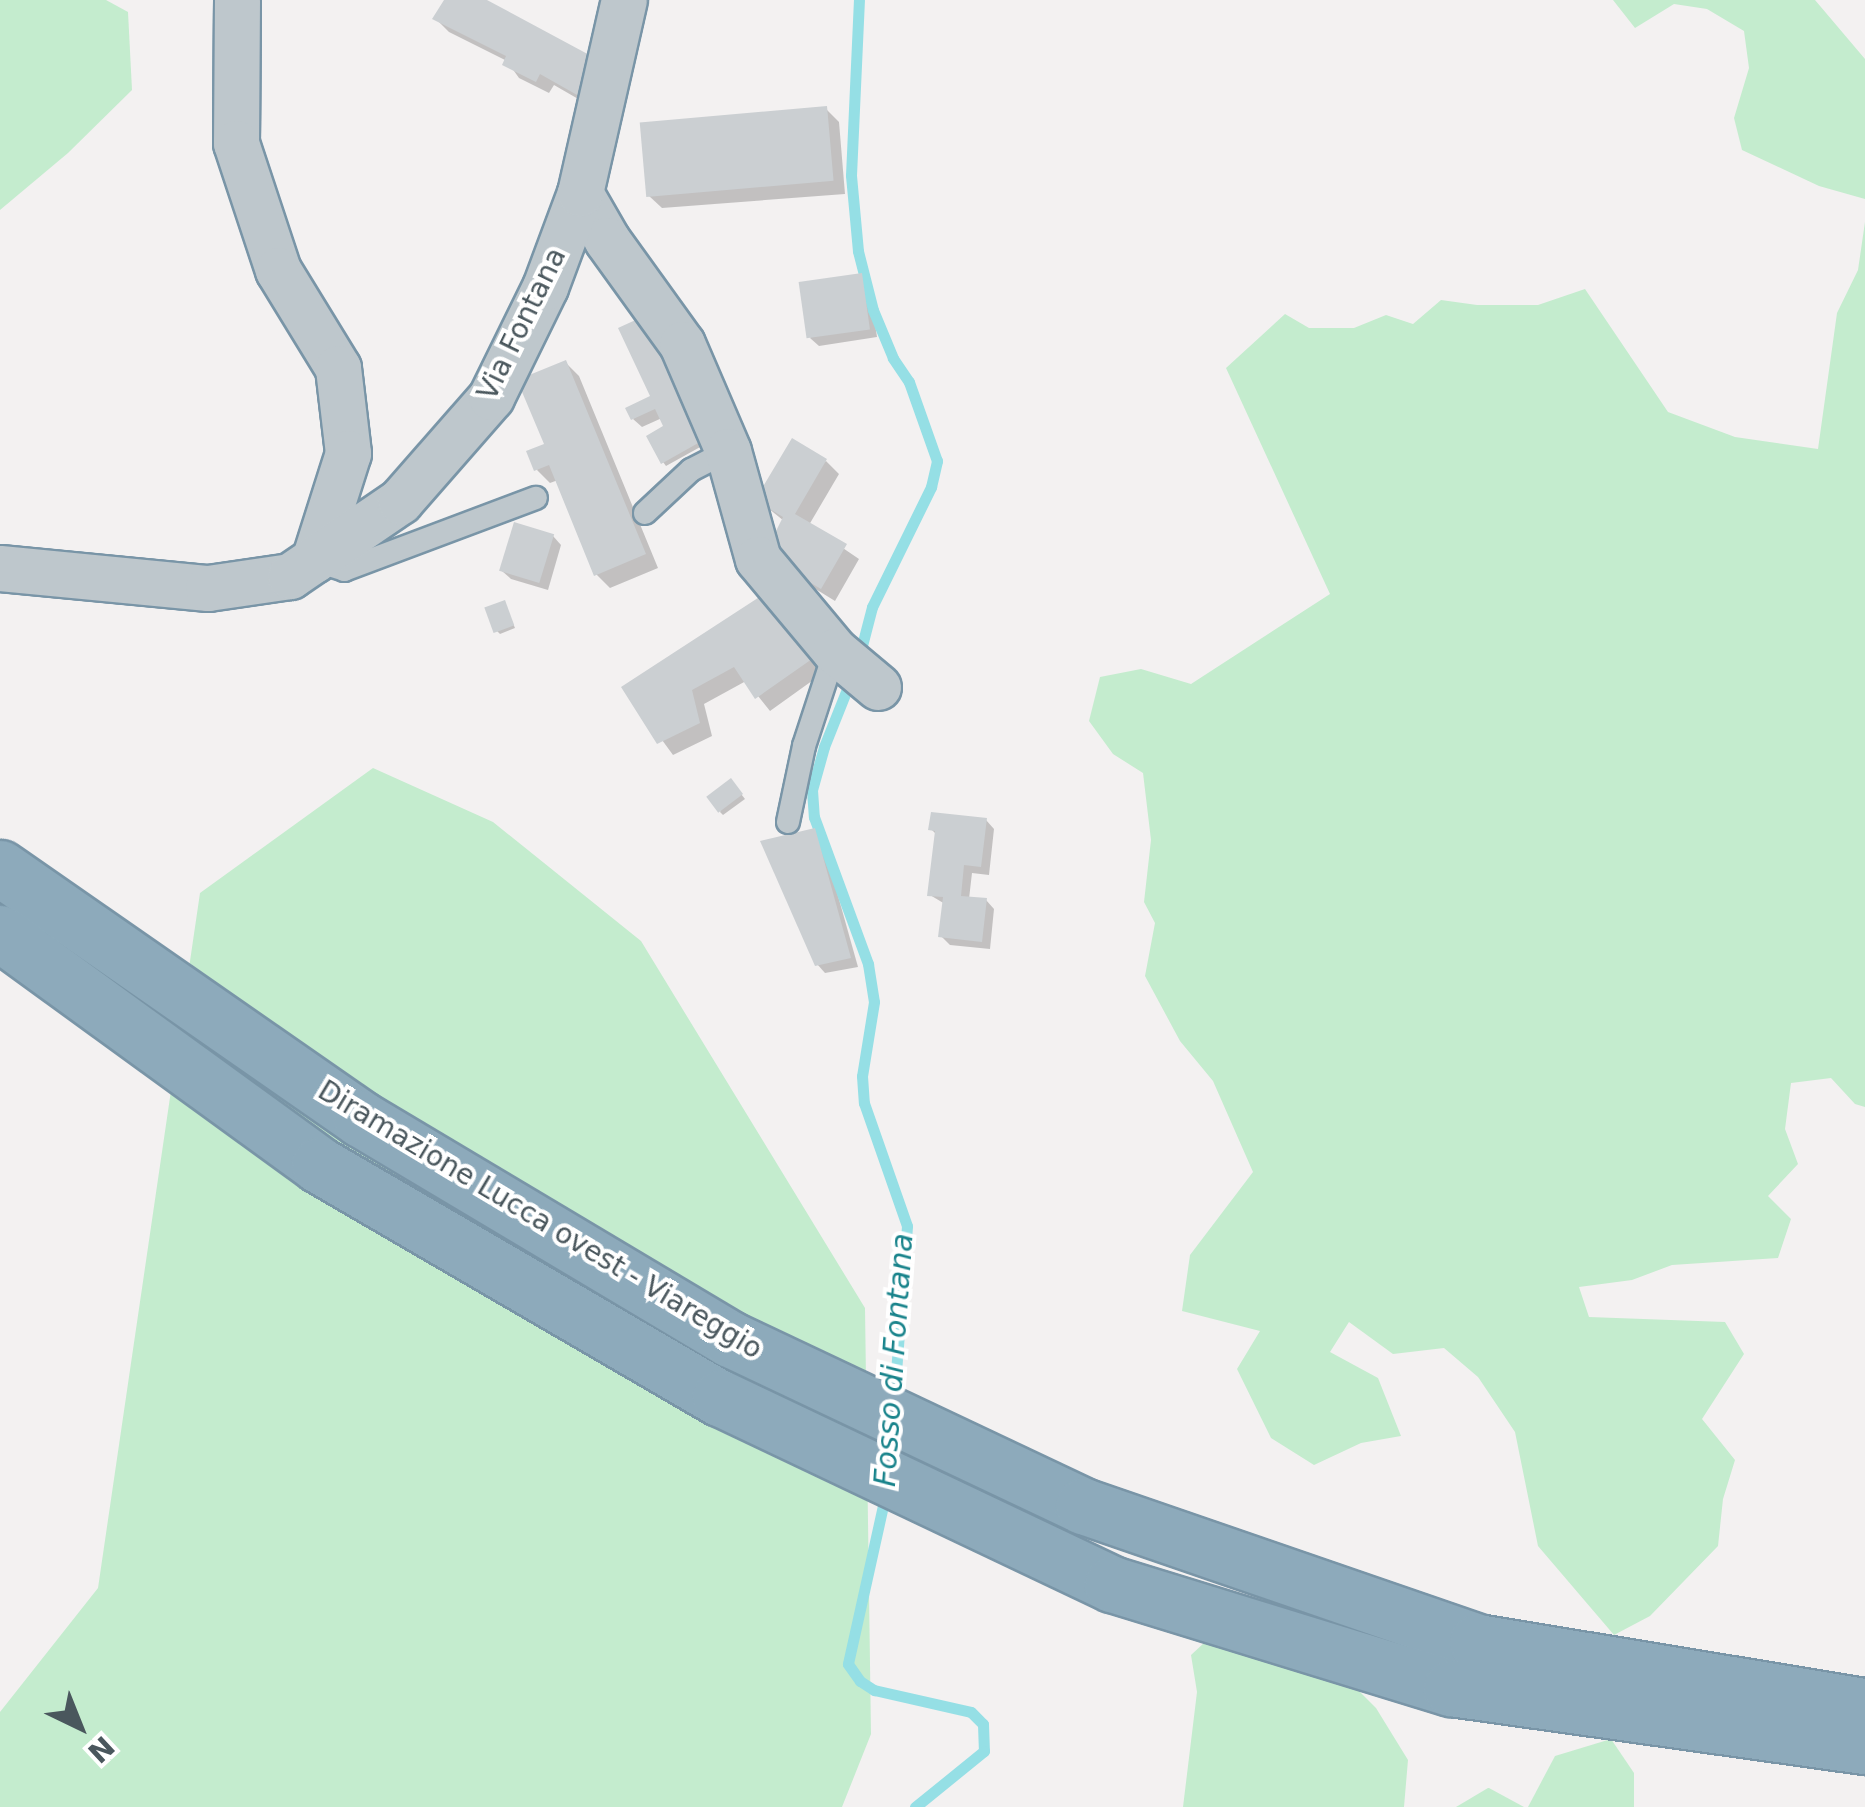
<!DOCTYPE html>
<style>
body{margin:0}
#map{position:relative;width:1865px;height:1807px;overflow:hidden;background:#f3f1f1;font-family:"DejaVu Sans",sans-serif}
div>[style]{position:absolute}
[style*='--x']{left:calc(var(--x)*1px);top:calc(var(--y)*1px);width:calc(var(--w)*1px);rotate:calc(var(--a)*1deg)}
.green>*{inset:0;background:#c4ecce}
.shadow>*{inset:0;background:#0003}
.stream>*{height:11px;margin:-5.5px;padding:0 5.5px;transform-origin:5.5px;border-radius:5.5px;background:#95dfe5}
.building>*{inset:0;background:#cbcfd2;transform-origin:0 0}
.roads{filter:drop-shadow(2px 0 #7995a7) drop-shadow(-2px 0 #7995a7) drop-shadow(0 2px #7995a7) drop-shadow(0 -2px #7995a7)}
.lane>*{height:22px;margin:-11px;padding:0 11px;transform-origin:11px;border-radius:11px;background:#bec7cc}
.street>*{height:45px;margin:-22.5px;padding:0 22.5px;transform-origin:22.5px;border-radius:22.5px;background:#bec7cc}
.highway>*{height:55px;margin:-27.5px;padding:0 27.5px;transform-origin:27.5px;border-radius:27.5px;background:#8daabb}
span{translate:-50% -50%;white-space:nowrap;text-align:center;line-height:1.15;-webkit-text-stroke:8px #fff;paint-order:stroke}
.street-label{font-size:28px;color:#4a575d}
.water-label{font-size:30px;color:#18838b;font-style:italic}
.north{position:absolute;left:30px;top:1677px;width:100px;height:100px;-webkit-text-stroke:8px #fff;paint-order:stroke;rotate:137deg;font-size:28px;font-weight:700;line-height:40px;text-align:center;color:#4a575d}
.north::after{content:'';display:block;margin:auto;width:35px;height:45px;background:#4a575d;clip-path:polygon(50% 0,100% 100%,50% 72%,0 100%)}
</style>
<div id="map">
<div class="green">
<div style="clip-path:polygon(0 0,106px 0,128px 12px,132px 90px,68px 153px,0 210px)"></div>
<div style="clip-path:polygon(1613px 0,1815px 0,1865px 59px,1865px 199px,1819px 186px,1742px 150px,1734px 118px,1749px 68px,1744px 31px,1707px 9px,1674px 4px,1635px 28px)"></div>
<div style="clip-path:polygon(1865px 222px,1865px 1107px,1855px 1104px,1831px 1078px,1791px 1083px,1785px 1129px,1798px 1164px,1768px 1196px,1791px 1219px,1778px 1258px,1672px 1265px,1632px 1280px,1579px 1287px,1589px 1317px,1725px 1322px,1744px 1354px,1702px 1419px,1735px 1460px,1723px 1499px,1718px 1546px,1650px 1616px,1614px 1635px,1538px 1546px,1515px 1432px,1478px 1377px,1444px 1348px,1393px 1354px,1349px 1322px,1330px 1352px,1378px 1378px,1401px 1436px,1361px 1443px,1314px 1465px,1271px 1438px,1237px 1369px,1260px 1331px,1182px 1311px,1190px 1255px,1253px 1172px,1213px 1081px,1180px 1041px,1145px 976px,1155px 923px,1144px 902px,1151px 840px,1143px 773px,1113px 754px,1089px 721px,1100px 677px,1141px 669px,1191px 684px,1330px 594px,1226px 368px,1285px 314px,1309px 328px,1354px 328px,1386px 315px,1413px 324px,1441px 300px,1477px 305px,1538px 305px,1585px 289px,1668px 412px,1735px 437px,1818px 449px,1837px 313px,1858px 270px)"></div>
<div style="clip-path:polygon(373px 768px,493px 822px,641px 941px,865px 1308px,871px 1734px,842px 1807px,0 1807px,0 1712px,98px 1588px,200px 893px)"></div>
<div style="clip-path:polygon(1218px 1630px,1340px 1672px,1376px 1708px,1408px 1760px,1404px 1807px,1183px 1807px,1197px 1692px,1191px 1655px)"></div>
<div style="clip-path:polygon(1611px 1739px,1634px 1773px,1634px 1807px,1528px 1807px,1555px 1756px)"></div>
<div style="clip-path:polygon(1488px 1788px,1489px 1788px,1524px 1807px,1456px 1807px)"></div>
</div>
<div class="shadow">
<div style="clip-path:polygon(447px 0,482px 0,599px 111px,554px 85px,549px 93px,519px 78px,507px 61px,449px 32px,436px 19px)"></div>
<div style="clip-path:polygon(826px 109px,839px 122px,845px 194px,662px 208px,648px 195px)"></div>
<div style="clip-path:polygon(861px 276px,869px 285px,877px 337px,819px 346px,810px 338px)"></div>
<div style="clip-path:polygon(566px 363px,579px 376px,658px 568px,610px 588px,596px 574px,558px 480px,550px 483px,537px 470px,547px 446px)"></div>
<div style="clip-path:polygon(653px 397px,705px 418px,691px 425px,702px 446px,666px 466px,663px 462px,668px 427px,662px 418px,642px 427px,633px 419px)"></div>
<div style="clip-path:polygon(826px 461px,839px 474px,809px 525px,859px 559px,835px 601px,780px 567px,784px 521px,758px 500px)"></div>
<div style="clip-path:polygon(553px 536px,561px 545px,548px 590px,511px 579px,502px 571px)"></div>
<div style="clip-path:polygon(504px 603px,515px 628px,500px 634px,496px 630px)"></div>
<div style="clip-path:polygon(780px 608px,823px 673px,770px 711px,746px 681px,704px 704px,712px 736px,673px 755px,624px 688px)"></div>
<div style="clip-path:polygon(734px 785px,745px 799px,723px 815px,720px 812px)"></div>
<div style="clip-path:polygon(986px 820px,994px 829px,989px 875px,972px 873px,969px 899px,986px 900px,994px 909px,990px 949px,950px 945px,941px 936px,945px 904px,930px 895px,937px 835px,931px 829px)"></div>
<div style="clip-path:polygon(814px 830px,822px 839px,858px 967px,825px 973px,817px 964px)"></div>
</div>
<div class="stream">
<div style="--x:859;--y:657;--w:52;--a:-75.4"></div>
<div style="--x:872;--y:607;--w:134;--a:-63.8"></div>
<div style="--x:931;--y:487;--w:27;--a:-77"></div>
<div style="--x:937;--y:461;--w:84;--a:-109.5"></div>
<div style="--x:909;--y:382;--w:29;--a:-124"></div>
<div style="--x:893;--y:358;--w:52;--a:-112.6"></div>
<div style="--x:873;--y:310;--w:61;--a:-104.3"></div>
<div style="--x:858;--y:251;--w:76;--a:-95.3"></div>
<div style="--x:851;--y:175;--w:175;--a:-87.4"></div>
<div style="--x:851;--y:679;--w:73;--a:111.7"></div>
<div style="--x:824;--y:747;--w:45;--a:105.6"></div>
<div style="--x:812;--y:790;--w:27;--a:86"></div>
<div style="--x:814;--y:817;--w:157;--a:69.8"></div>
<div style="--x:868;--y:964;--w:38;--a:81"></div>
<div style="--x:874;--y:1002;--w:75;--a:99.2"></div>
<div style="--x:862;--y:1076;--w:27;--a:86"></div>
<div style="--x:864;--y:1103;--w:130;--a:70.7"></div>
<div style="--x:907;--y:1226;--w:173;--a:94.3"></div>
<div style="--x:886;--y:1492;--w:176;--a:102.5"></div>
<div style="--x:848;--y:1664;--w:21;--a:55"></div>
<div style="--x:860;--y:1681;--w:17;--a:33"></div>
<div style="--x:874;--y:1690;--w:99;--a:12.8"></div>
<div style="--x:971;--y:1712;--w:17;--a:45"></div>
<div style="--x:983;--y:1724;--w:27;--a:88"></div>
<div style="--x:984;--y:1751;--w:89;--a:140.9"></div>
</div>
<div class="building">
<div style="clip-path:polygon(444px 0,487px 0,595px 58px,586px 100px,540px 74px,536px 82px,502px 65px,506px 56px,432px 19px)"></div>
<div style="left:827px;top:106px;width:75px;height:188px;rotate:85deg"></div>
<div style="left:862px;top:273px;width:57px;height:64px;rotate:82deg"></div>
<div style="clip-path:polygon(653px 312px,698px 409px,686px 415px,700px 442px,661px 464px,646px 436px,663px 426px,655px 409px,631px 420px,625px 408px,650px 396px,618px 328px)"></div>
<div style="clip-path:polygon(566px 360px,646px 554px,594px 576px,549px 465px,534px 471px,526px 451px,544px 444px,517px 380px)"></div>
<div style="clip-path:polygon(792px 438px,827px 459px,795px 514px,847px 544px,821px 589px,764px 555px,783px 517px,755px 500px)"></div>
<div style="left:514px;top:522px;width:42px;height:51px;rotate:17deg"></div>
<div style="clip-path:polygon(767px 592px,812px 659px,755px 699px,734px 667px,692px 690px,700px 723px,657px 744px,621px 687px)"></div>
<div style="left:505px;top:600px;width:27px;height:22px;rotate:70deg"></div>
<div style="left:731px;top:778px;width:20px;height:31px;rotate:53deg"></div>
<div style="clip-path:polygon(931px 812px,987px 818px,981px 867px,964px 865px,961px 896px,987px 898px,982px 942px,938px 937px,943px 897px,927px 896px,935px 831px,928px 830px)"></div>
<div style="clip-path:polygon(815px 828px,851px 958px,815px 966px,760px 841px)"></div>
</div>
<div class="roads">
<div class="lane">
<div style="--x:645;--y:513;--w:63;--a:-43.1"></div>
<div style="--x:691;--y:470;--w:42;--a:-27.2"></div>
<div style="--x:314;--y:560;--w:32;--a:18"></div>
<div style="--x:344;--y:570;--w:205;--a:-20.6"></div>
<div style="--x:788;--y:822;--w:78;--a:-78.1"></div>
<div style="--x:804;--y:746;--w:100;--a:-71.9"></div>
</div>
<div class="street">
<div style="--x:237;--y:0;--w:143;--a:90.4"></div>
<div style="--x:236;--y:143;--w:134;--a:71.7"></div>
<div style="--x:278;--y:270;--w:115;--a:58.5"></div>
<div style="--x:338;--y:368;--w:86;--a:83.3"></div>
<div style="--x:348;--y:453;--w:112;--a:107.6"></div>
<div style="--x:580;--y:193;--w:54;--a:60.1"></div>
<div style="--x:607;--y:240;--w:128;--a:54.2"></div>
<div style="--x:682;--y:344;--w:116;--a:66.7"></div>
<div style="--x:728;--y:451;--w:112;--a:74.5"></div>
<div style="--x:758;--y:559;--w:120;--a:50.1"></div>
<div style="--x:835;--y:651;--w:56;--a:39.9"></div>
<div style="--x:0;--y:568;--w:209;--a:5.5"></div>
<div style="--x:208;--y:588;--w:83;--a:-8.3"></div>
<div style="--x:290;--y:576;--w:133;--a:-34.3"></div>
<div style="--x:400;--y:501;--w:138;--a:-48.8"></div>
<div style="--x:491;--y:397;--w:123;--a:-63.9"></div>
<div style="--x:545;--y:287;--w:100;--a:-69.6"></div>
<div style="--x:580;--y:193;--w:198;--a:-77.2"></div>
</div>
<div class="highway">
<div style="--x:0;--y:868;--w:440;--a:34.8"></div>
<div style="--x:361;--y:1119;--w:430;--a:30.8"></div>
<div style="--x:730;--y:1339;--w:391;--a:25.3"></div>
<div style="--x:1083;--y:1506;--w:417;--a:19"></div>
<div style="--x:1477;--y:1642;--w:393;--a:9.4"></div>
<div style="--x:0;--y:933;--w:394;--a:36"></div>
<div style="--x:319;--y:1165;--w:464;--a:30.2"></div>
<div style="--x:720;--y:1398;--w:434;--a:25.4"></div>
<div style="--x:1112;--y:1584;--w:355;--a:17.1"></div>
<div style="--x:1451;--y:1688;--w:418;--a:8"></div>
</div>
</div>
<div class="street-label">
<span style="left:522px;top:324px;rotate:-64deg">Via Fontana</span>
<span style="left:540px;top:1220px;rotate:31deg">Diramazione Lucca ovest - Viareggio</span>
</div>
<div class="water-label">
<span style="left:894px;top:1360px;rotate:-86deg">Fosso di Fontana</span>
</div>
<div class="north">N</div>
</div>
